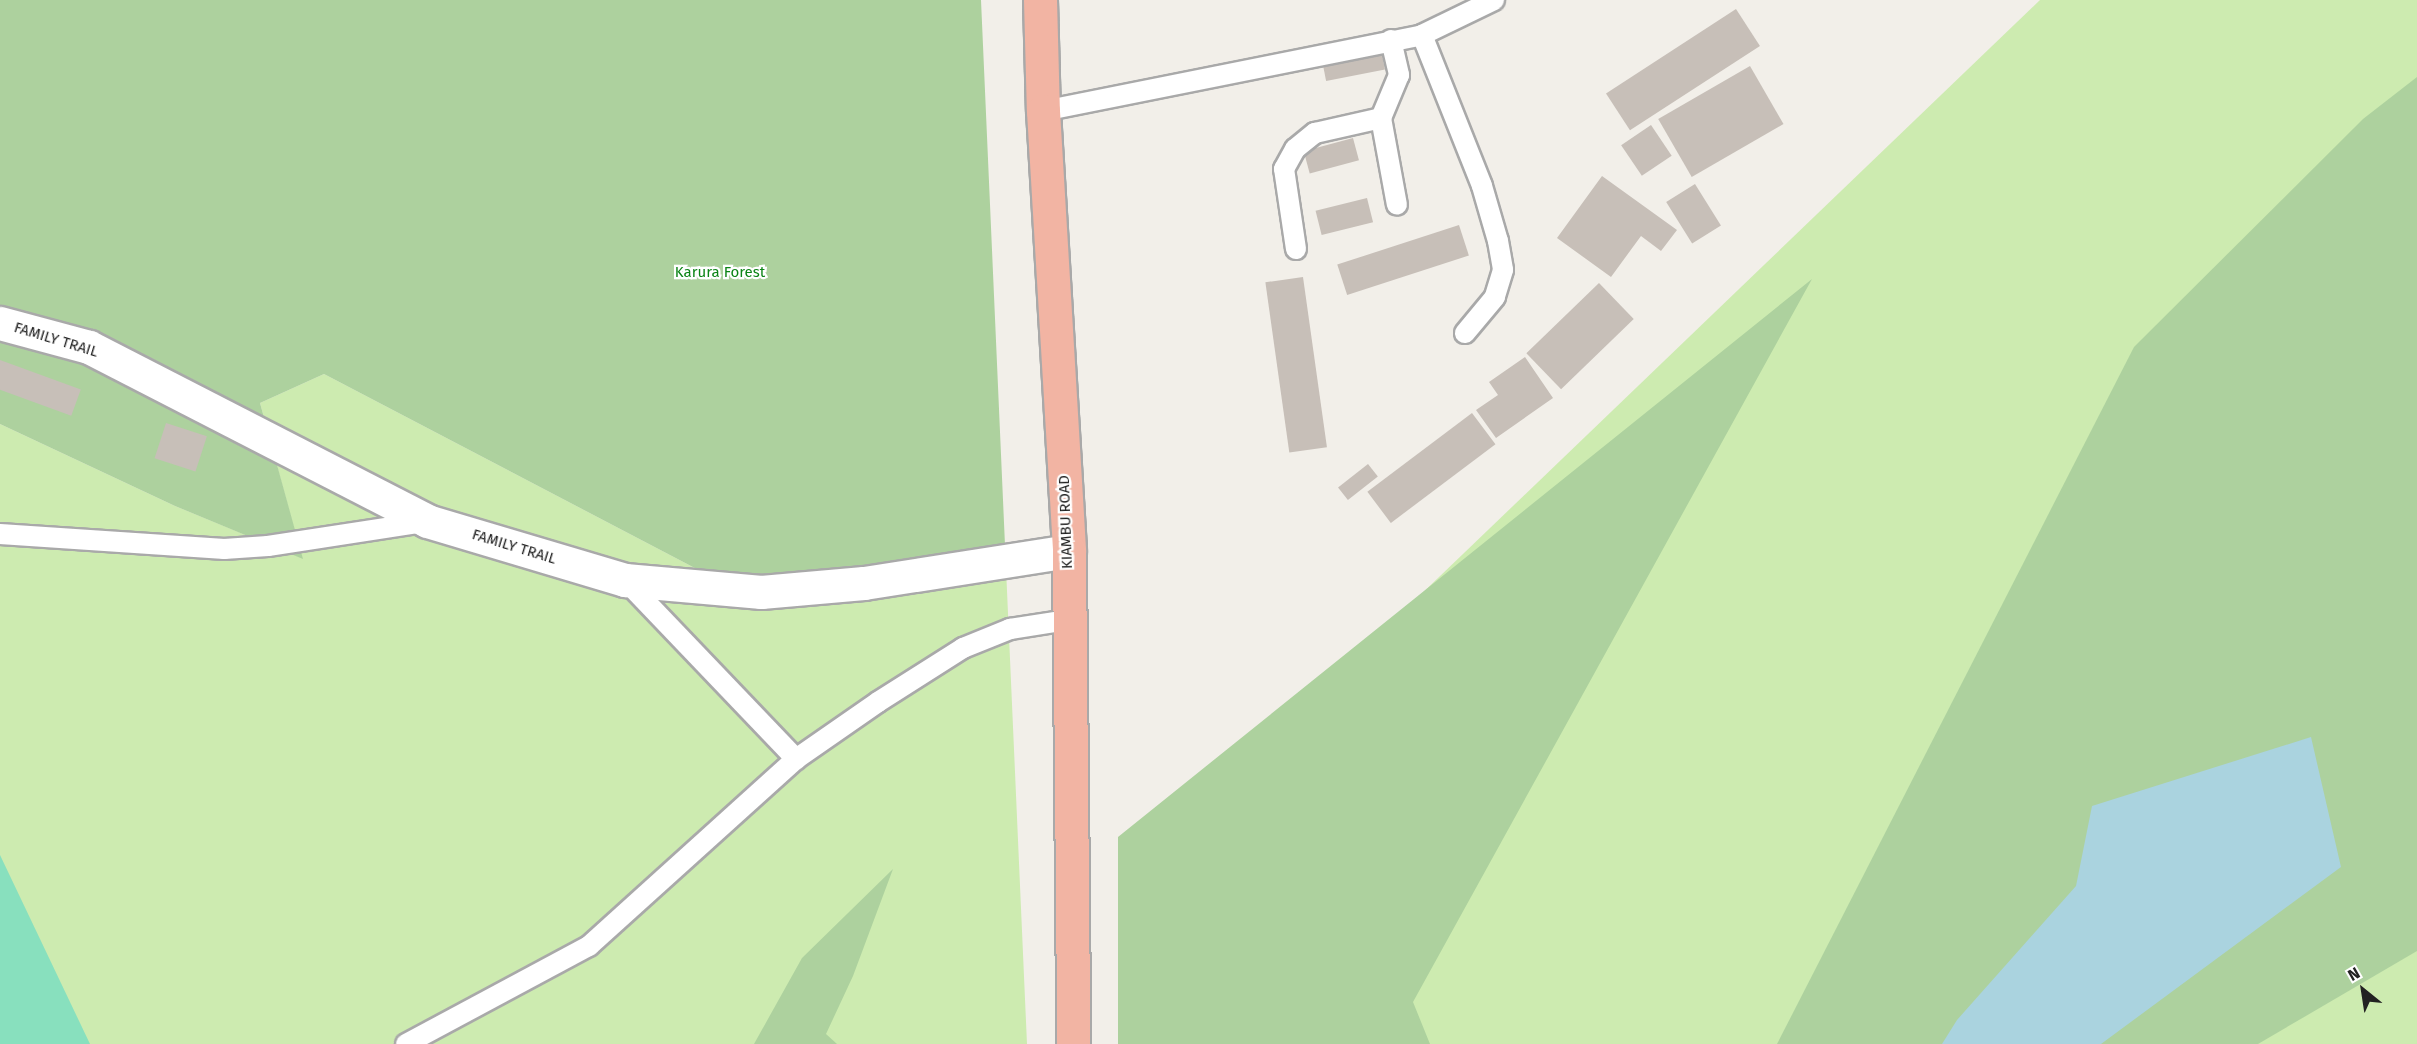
<!DOCTYPE html>
<style>
body{margin:0}
#map{position:relative;width:2417px;height:1044px;overflow:hidden;background:#f2efe9;font-family:"Fira Sans",sans-serif}
div>[style]{position:absolute}
[style*='--x']{left:calc(var(--x)*1px);top:calc(var(--y)*1px);width:calc(var(--w)*1px);rotate:calc(var(--a)*1deg)}
.grass>*{inset:0;background:#cdebb0}
.forest>*{inset:0;background:#add19e}
.pitch>*{inset:0;background:#88e0be}
.water>*{inset:0;background:#aad3df}
.building>*{inset:0;background:#c7bfb8;transform-origin:0 0}
.roads{filter:drop-shadow(2px 0 #a9a9a9) drop-shadow(-2px 0 #a9a9a9) drop-shadow(0 2px #a9a9a9) drop-shadow(0 -2px #a9a9a9)}
.service>*{height:20px;margin:-10px;padding:0 10px;transform-origin:10px;border-radius:10px;background:#fff}
.minor>*{height:33px;margin:-16.5px;padding:0 16.5px;transform-origin:16.5px;border-radius:16.5px;background:#fff}
.trunk>*{height:33px;margin:-16.5px;padding:0 16.5px;transform-origin:16.5px;border-radius:16.5px;background:#f2b4a3}
span{translate:-50% -50%;white-space:nowrap;text-align:center;line-height:1.15;-webkit-text-stroke:4.5px #fff;paint-order:stroke}
.park-label{font-size:15px;color:#0c8416}
.street-label{font-size:15px;color:#222}
.north{position:absolute;left:2333px;top:960px;width:60px;height:60px;-webkit-text-stroke:4px #fff;paint-order:stroke;rotate:330deg;font-size:16px;font-weight:700;line-height:24px;text-align:center;color:#222}
.north::after{content:'';display:block;margin:auto;width:21px;height:27px;background:#222;clip-path:polygon(50% 0,100% 100%,50% 72%,0 100%)}
</style>
<div id="map">
<div class="grass">
<div style="clip-path:polygon(2040px 0,2417px 0,2417px 1044px,1139px 1044px,1137px 867px)"></div>
<div style="clip-path:polygon(324px 374px,733px 588px,1006px 568px,1027px 1044px,0 1044px,0 424px,175px 506px,302px 558px,260px 403px)"></div>
</div>
<div class="forest">
<div style="clip-path:polygon(0 0,981px 0,1006px 568px,733px 588px,324px 374px,260px 403px,303px 559px,175px 506px,0 424px)"></div>
<div style="clip-path:polygon(2417px 77px,2417px 951px,2258px 1044px,1777px 1044px,2134px 347px,2363px 119px)"></div>
<div style="clip-path:polygon(1812px 279px,1413px 1002px,1430px 1044px,1118px 1044px,1118px 837px)"></div>
<div style="clip-path:polygon(893px 869px,853px 976px,826px 1034px,837px 1044px,754px 1044px,802px 958px)"></div>
</div>
<div class="pitch">
<div style="clip-path:polygon(0 855px,90px 1044px,0 1044px)"></div>
</div>
<div class="water">
<div style="clip-path:polygon(2311px 737px,2341px 867px,2101px 1044px,1942px 1044px,1957px 1020px,2076px 886px,2092px 806px)"></div>
</div>
<div class="building">
<div style="left:1736px;top:9px;width:44px;height:155px;rotate:57deg"></div>
<div style="left:1381px;top:49px;width:21px;height:60px;rotate:79deg"></div>
<div style="left:1750px;top:66px;width:67px;height:106px;rotate:60deg"></div>
<div style="left:1651px;top:125px;width:37px;height:36px;rotate:56deg"></div>
<div style="left:1353px;top:138px;width:23px;height:51px;rotate:75deg"></div>
<div style="clip-path:polygon(1602px 176px,1677px 230px,1661px 251px,1641px 236px,1611px 277px,1557px 238px)"></div>
<div style="left:1695px;top:184px;width:49px;height:34px;rotate:58deg"></div>
<div style="left:1367px;top:198px;width:25px;height:53px;rotate:76deg"></div>
<div style="left:1459px;top:225px;width:32px;height:128px;rotate:72deg"></div>
<div style="left:1303px;top:277px;width:172px;height:38px;rotate:82deg"></div>
<div style="left:1599px;top:283px;width:50px;height:101px;rotate:46deg"></div>
<div style="clip-path:polygon(1525px 357px,1553px 398px,1496px 438px,1476px 410px,1498px 395px,1489px 382px)"></div>
<div style="left:0;top:360px;width:86px;height:28px;rotate:20deg"></div>
<div style="left:1472px;top:413px;width:39px;height:131px;rotate:53deg"></div>
<div style="left:166px;top:423px;width:43px;height:37px;rotate:18deg"></div>
<div style="left:1368px;top:464px;width:16px;height:38px;rotate:52deg"></div>
</div>
<div class="roads">
<div class="service">
<div style="--x:1422;--y:35;--w:162;--a:68.3"></div>
<div style="--x:1482;--y:186;--w:57;--a:73.8"></div>
<div style="--x:1498;--y:241;--w:29;--a:80"></div>
<div style="--x:1503;--y:270;--w:28;--a:107"></div>
<div style="--x:1495;--y:297;--w:47;--a:129.8"></div>
<div style="--x:1391;--y:40;--w:36;--a:77"></div>
<div style="--x:1399;--y:75;--w:47;--a:112.7"></div>
<div style="--x:1381;--y:118;--w:88;--a:79.6"></div>
<div style="--x:1043;--y:111;--w:387;--a:-11.3"></div>
<div style="--x:1422;--y:35;--w:80;--a:-25.9"></div>
<div style="--x:1296;--y:249;--w:81;--a:-98.5"></div>
<div style="--x:1284;--y:169;--w:23;--a:-61"></div>
<div style="--x:1295;--y:149;--w:26;--a:-39"></div>
<div style="--x:1315;--y:133;--w:68;--a:-12.8"></div>
<div style="--x:0;--y:534;--w:225;--a:3.8"></div>
<div style="--x:224;--y:549;--w:44;--a:-3.9"></div>
<div style="--x:268;--y:546;--w:159;--a:-8.7"></div>
<div style="--x:625;--y:580;--w:248;--a:46.3"></div>
<div style="--x:406;--y:1044;--w:208;--a:-28.2"></div>
<div style="--x:589;--y:946;--w:279;--a:-42.1"></div>
<div style="--x:796;--y:759;--w:100;--a:-34.8"></div>
<div style="--x:878;--y:702;--w:101;--a:-32.4"></div>
<div style="--x:963;--y:648;--w:51;--a:-22"></div>
<div style="--x:1010;--y:629;--w:59;--a:-8.8"></div>
</div>
<div class="minor">
<div style="--x:0;--y:323;--w:92;--a:15.1"></div>
<div style="--x:89;--y:347;--w:380;--a:27.2"></div>
<div style="--x:427;--y:521;--w:207;--a:16.6"></div>
<div style="--x:625;--y:580;--w:137;--a:5"></div>
<div style="--x:761;--y:592;--w:103;--a:-5"></div>
<div style="--x:864;--y:583;--w:207;--a:-8.9"></div>
</div>
<div class="trunk">
<div style="--x:1040;--y:0;--w:111;--a:88.5"></div>
<div style="--x:1043;--y:111;--w:441;--a:86.6"></div>
<div style="--x:1069;--y:551;--w:493;--a:89.5"></div>
</div>
</div>
<div class="park-label">
<span style="left:720px;top:273px">Karura Forest</span>
</div>
<div class="street-label">
<span style="left:56px;top:340px;rotate:17deg">FAMILY TRAIL</span>
<span style="left:1066px;top:522px;rotate:-92deg">KIAMBU ROAD</span>
<span style="left:514px;top:547px;rotate:17deg">FAMILY TRAIL</span>
</div>
<div class="north">N</div>
</div>
